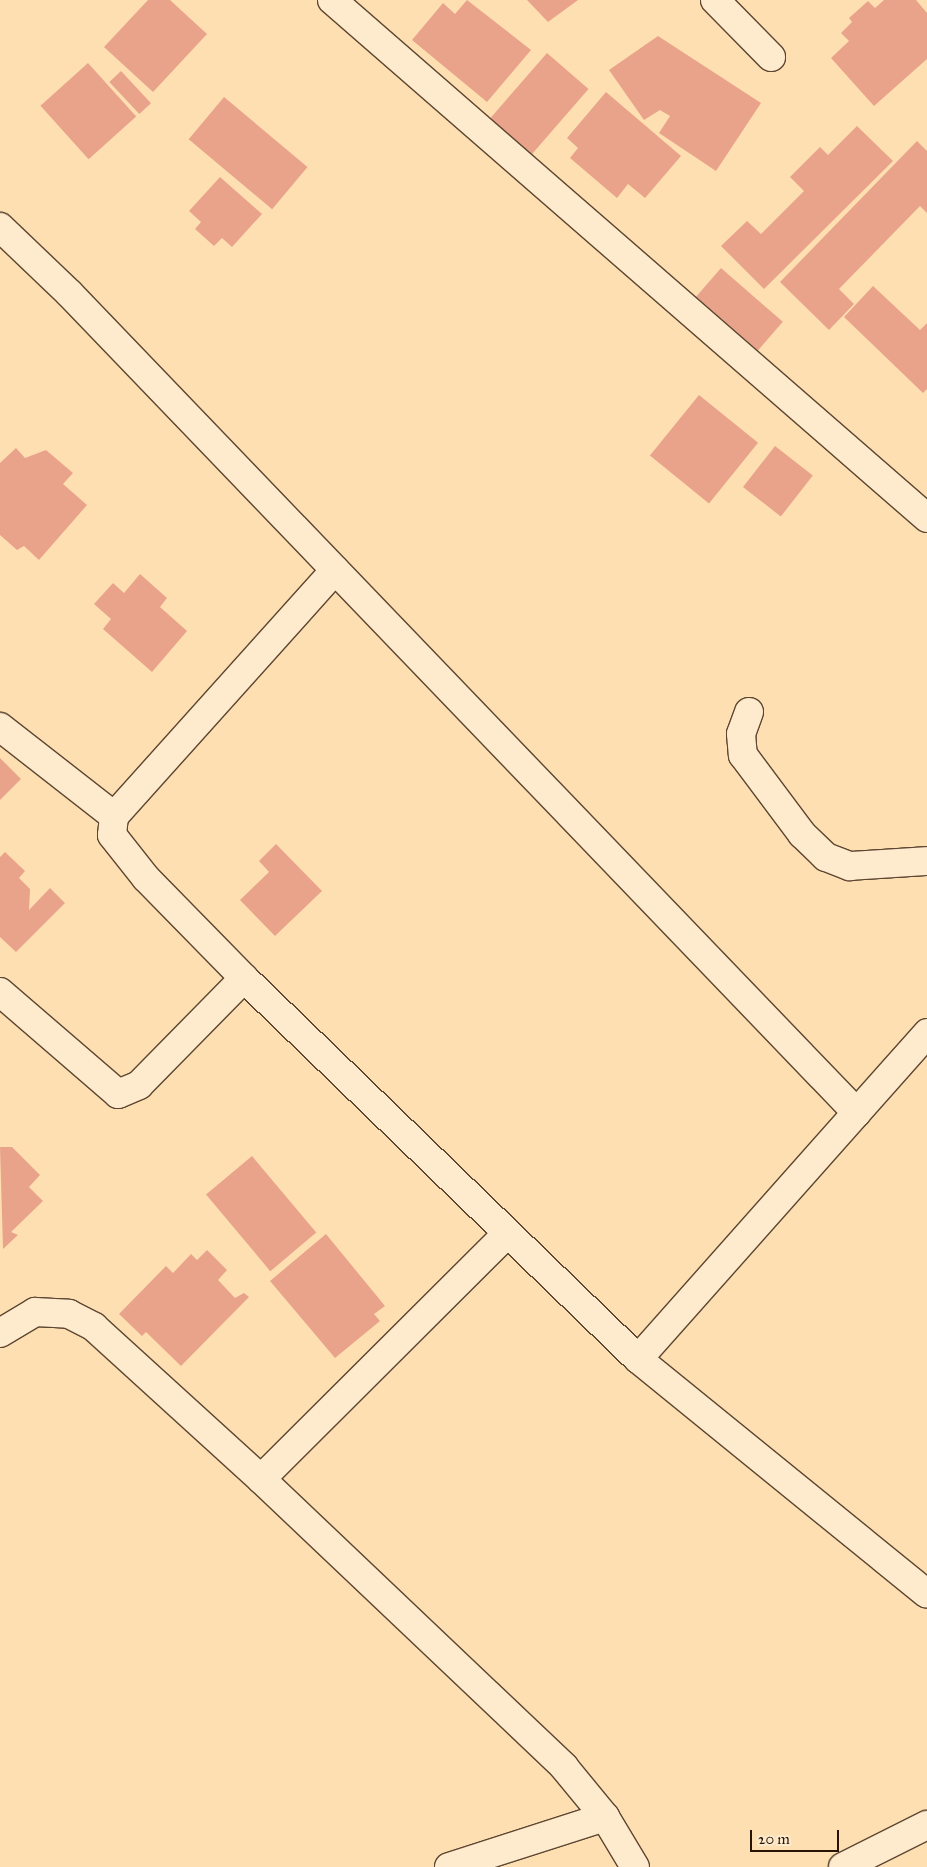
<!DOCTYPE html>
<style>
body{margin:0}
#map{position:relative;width:927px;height:1867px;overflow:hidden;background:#fedfb1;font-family:"IM FELL Great Primer",serif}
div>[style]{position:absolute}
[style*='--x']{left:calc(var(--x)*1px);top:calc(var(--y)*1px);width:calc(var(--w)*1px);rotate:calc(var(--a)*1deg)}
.building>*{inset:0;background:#eaa38b;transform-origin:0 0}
.roads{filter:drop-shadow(1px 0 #5d4732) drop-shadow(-1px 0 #5d4732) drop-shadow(0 1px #5d4732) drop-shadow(0 -1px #5d4732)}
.street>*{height:28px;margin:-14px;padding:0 14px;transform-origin:14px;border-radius:14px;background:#feeacc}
span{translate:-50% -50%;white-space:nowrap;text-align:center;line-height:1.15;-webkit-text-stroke:4px #feeacc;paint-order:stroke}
.scale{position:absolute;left:750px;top:1830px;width:89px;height:22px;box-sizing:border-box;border:2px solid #271407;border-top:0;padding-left:6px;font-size:15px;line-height:18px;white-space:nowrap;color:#271407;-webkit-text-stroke:4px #feeacc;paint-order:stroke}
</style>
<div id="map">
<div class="building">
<div style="clip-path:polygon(148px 0,170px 0,207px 34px,153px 92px,104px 47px)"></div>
<div style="clip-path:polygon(467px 0,531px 50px,487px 102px,412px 40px,443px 3px,455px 14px)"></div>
<div style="clip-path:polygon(527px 0,578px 0,548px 22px)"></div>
<div style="clip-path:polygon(884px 0,916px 0,927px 13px,927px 59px,874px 106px,831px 58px,849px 41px,841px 33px,852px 22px,849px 18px,868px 1px,875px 8px)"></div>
<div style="clip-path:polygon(658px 36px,761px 103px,716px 171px,659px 133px,670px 116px,660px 110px,644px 120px,609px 70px)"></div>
<div style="left:547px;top:53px;width:55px;height:87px;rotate:41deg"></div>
<div style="left:88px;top:63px;width:72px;height:64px;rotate:48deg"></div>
<div style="left:121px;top:71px;width:44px;height:16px;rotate:47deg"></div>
<div style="clip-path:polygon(606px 92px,681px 156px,645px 198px,628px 184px,617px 198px,570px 158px,578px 148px,567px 138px)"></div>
<div style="left:224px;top:97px;width:109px;height:55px;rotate:40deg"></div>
<div style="clip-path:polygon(857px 126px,893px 161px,764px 289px,721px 246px,747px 221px,761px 234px,804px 191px,790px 177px,820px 147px,828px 155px)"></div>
<div style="clip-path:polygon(917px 141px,927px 151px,927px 213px,920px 206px,839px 289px,854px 304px,829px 330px,780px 282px)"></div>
<div style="clip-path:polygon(220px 177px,262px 214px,232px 247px,222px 238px,214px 246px,195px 229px,201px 222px,189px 211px)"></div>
<div style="left:721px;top:268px;width:82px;height:38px;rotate:41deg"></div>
<div style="clip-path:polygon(873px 286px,920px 330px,927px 323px,927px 389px,923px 393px,844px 317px)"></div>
<div style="left:699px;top:395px;width:76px;height:78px;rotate:39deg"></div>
<div style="left:775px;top:446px;width:48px;height:52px;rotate:38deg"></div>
<div style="clip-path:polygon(16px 448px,25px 458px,46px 450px,73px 473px,63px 484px,87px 505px,39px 560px,24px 546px,17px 550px,0 535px,0 463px)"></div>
<div style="clip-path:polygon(140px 574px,167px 598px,160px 607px,187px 631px,152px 672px,103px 629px,111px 619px,94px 604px,113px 583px,124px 593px)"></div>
<div style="clip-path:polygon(0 758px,21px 779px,0 800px)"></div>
<div style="clip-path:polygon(276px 844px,322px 891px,275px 936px,240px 900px,269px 872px,259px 861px)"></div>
<div style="clip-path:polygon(5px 852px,25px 871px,19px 878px,30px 889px,29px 910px,50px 888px,65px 903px,16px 952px,0 937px,0 857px)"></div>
<div style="clip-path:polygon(0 1147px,12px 1147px,40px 1175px,29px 1187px,43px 1201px,11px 1232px,18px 1235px,3px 1249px)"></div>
<div style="left:252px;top:1156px;width:100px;height:60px;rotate:50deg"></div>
<div style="clip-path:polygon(326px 1234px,385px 1306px,374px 1314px,380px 1321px,335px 1358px,270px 1281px)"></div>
<div style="clip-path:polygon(207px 1250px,227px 1270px,218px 1280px,235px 1298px,244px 1293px,249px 1297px,181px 1366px,146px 1332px,142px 1336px,119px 1314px,166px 1266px,173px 1273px,191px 1254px,197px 1260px)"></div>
</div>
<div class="roads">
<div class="street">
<div style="--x:332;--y:0;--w:789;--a:41.04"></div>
<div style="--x:715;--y:0;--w:80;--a:45.5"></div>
<div style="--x:0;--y:227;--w:95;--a:43.7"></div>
<div style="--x:69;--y:293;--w:1137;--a:46.14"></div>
<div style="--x:335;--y:570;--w:331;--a:131.9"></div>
<div style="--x:114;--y:816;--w:19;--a:96"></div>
<div style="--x:112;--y:835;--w:55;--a:51.7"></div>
<div style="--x:146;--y:878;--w:140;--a:45.6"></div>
<div style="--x:244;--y:978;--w:548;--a:44.04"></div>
<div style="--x:638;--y:1359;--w:372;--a:39.1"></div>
<div style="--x:749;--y:712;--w:23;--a:110"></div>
<div style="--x:741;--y:734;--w:21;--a:85"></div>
<div style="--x:743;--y:755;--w:99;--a:53.2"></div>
<div style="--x:802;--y:834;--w:33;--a:44"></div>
<div style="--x:826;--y:857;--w:26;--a:21"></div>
<div style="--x:850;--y:866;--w:77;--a:-3.7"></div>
<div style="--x:0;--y:727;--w:145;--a:38"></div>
<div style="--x:0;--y:992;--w:156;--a:40.8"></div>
<div style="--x:118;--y:1094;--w:23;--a:-23"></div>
<div style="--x:139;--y:1085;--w:150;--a:-45.5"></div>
<div style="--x:0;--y:1333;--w:41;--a:-31"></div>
<div style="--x:35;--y:1312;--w:34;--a:3"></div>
<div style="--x:69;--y:1314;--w:28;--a:27"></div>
<div style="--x:94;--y:1327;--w:226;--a:42.3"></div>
<div style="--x:261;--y:1479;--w:418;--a:43.5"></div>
<div style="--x:564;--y:1767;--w:65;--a:50.6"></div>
<div style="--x:605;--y:1817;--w:58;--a:59"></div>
<div style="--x:638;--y:1359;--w:436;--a:-48.4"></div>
<div style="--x:261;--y:1479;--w:346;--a:-44.9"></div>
<div style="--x:449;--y:1867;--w:164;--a:-17.8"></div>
<div style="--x:843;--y:1867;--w:94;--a:-26.6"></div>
</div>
</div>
<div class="scale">20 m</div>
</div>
